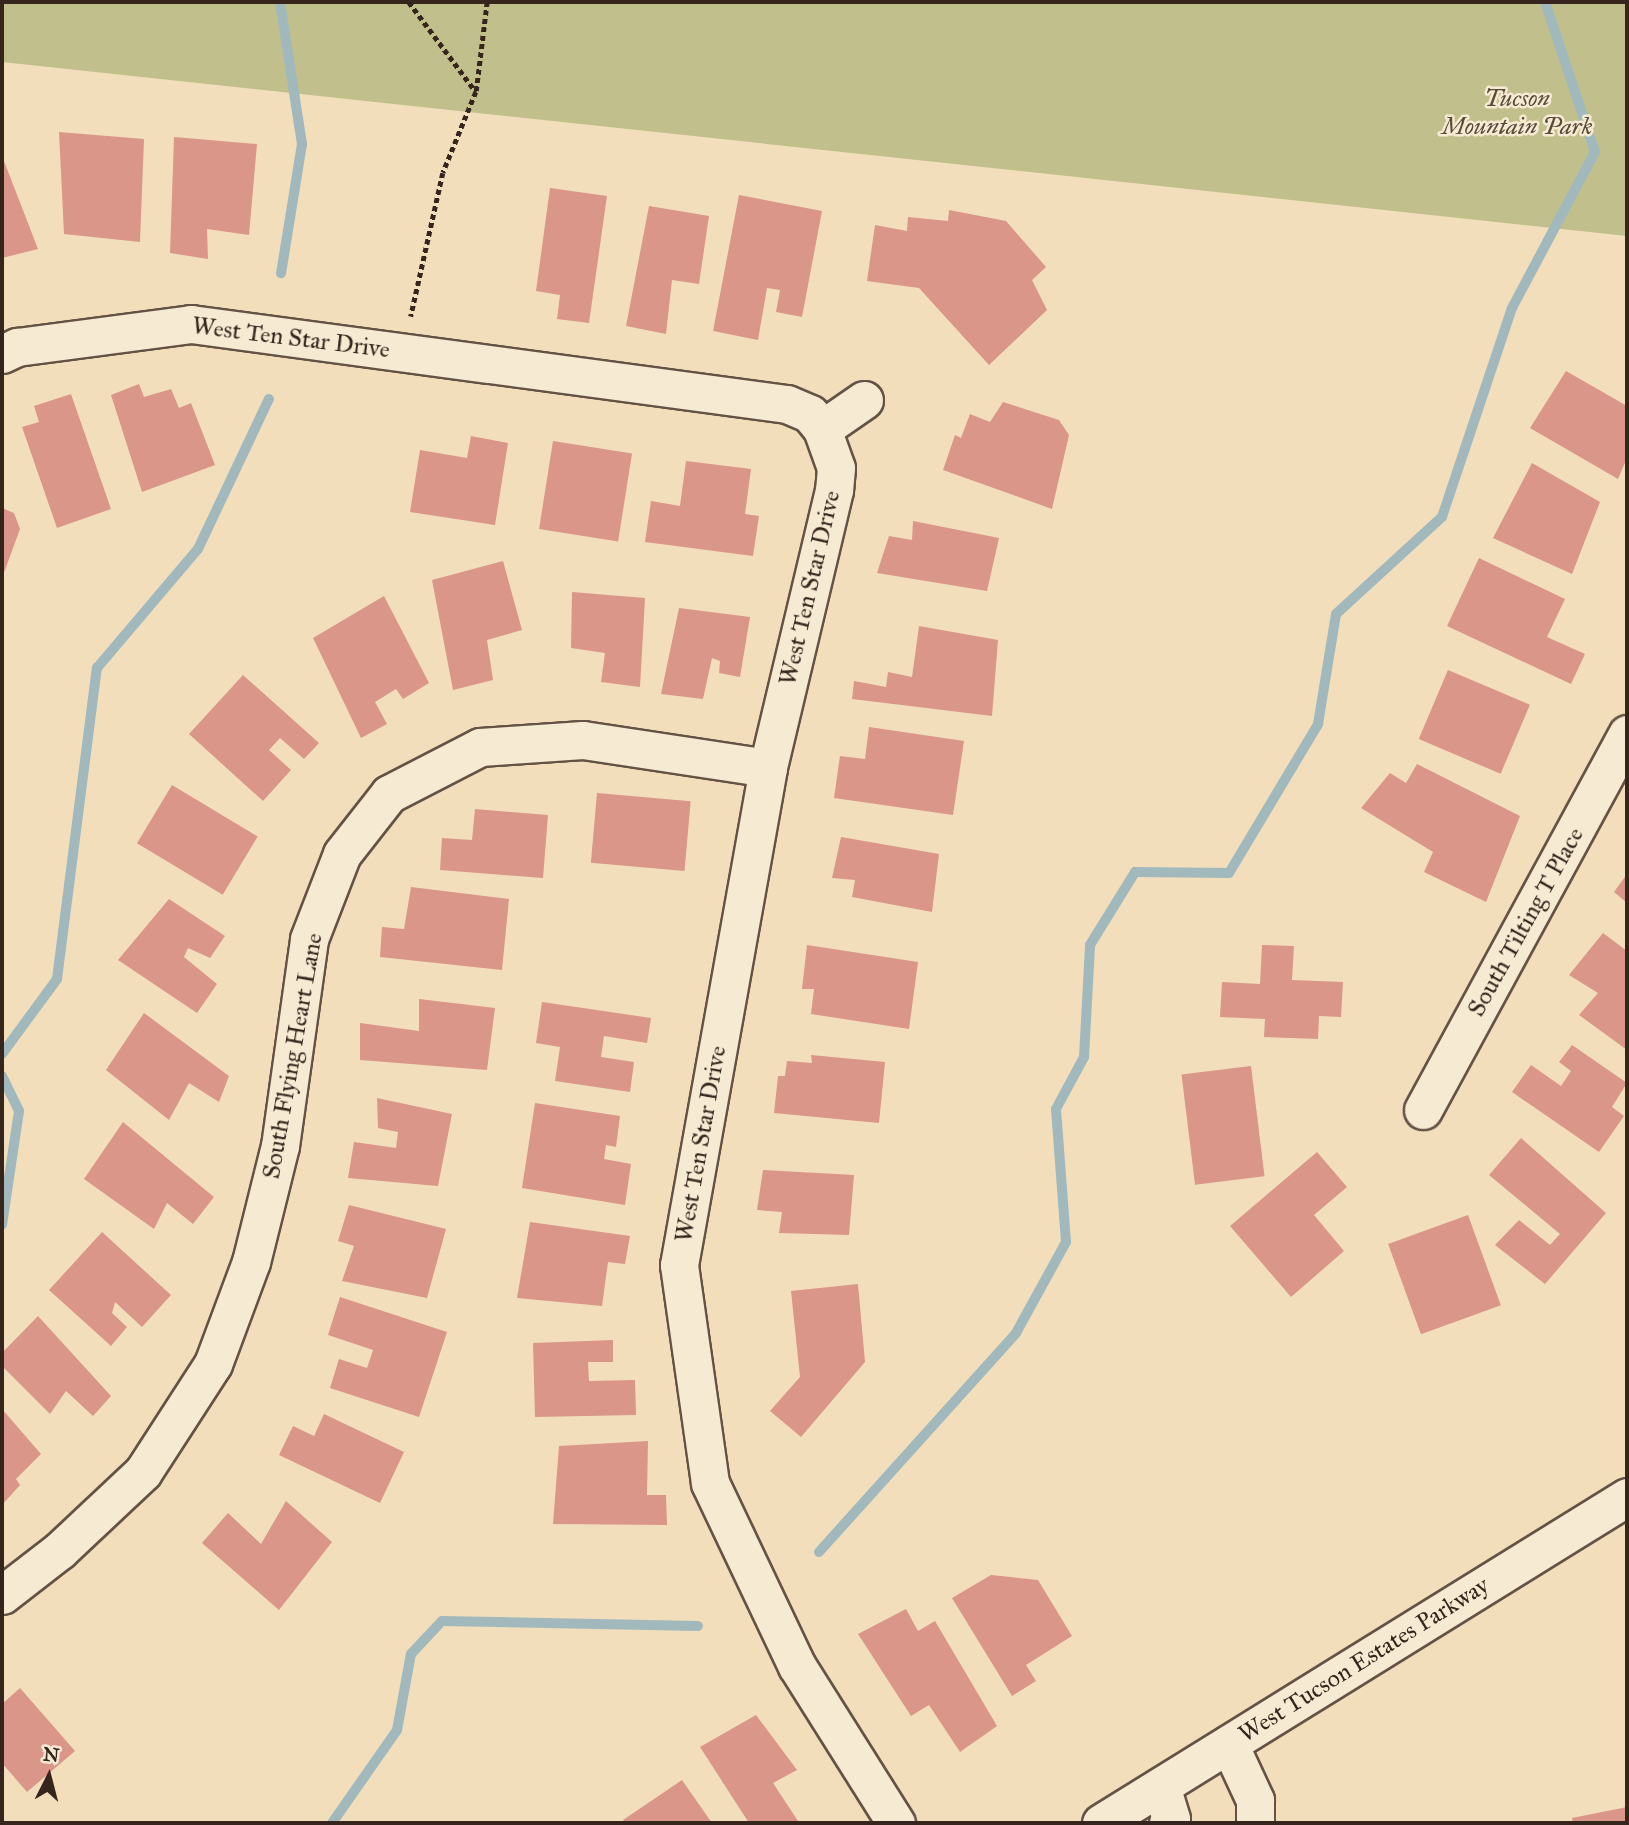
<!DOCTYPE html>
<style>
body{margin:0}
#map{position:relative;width:1629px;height:1825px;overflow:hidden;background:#f3debc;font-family:"IM FELL Great Primer",serif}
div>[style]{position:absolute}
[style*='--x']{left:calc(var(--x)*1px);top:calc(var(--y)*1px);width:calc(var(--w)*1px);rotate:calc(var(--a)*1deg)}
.green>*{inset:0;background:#c1c08c}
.stream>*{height:10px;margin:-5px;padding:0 5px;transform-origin:5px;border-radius:5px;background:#a1b9bc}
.building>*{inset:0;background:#d99689;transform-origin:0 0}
.path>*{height:4.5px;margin-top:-2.25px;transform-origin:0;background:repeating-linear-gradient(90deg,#35251d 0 5px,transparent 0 8.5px)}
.roads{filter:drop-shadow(2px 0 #645345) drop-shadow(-2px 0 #645345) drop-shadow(0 2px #645345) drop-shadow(0 -2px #645345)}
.minor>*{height:37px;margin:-18.5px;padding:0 18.5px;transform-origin:18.5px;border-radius:18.5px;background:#f7ead3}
span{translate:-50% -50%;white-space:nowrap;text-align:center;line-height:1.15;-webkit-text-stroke:5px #f7ead3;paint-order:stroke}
.park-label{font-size:24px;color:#584c39;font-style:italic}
.street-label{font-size:24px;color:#35251d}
.frame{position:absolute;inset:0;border:4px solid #35251d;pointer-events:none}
.north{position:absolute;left:14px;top:1741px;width:70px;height:70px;-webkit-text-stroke:5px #f7ead3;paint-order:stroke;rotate:6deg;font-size:19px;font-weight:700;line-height:28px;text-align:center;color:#35251d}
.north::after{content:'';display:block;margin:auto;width:24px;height:32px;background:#35251d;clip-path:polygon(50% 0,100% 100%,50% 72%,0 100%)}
</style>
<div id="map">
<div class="green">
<div style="clip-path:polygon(2px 2px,1627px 2px,1627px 236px,2px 62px)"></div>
</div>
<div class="stream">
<div style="--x:280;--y:2;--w:144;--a:81.2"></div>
<div style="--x:302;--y:144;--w:131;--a:99.2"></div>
<div style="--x:2;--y:1054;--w:93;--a:-53.7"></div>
<div style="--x:57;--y:979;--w:314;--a:-82.7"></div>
<div style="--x:97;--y:668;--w:156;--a:-49.7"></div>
<div style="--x:198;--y:549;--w:166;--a:-64.7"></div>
<div style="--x:2;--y:1076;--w:39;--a:64"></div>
<div style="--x:19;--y:1111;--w:115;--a:98.5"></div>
<div style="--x:819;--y:1552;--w:295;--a:-48"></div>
<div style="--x:1016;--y:1333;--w:104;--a:-61.2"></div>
<div style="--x:1066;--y:1242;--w:133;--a:-94.3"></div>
<div style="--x:1056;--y:1109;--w:59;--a:-61.7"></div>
<div style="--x:1084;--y:1057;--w:112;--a:-86.9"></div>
<div style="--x:1090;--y:945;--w:86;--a:-58.3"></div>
<div style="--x:1135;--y:872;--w:94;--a:0.6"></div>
<div style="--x:1229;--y:873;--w:174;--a:-59.1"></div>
<div style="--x:1318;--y:724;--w:111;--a:-80.7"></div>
<div style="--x:1336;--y:614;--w:144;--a:-42.5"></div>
<div style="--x:1442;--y:517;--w:220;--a:-71.5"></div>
<div style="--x:1512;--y:308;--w:177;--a:-62"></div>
<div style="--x:1595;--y:152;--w:158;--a:-108.4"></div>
<div style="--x:332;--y:1823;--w:113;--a:-55"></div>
<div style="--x:397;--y:1730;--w:77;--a:-79.6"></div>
<div style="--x:411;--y:1654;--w:45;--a:-46.8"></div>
<div style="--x:442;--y:1621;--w:256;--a:1.1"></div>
</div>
<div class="building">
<div style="clip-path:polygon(59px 132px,144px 139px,140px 242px,64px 234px)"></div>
<div style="clip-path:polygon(174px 137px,257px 144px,249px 235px,207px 229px,208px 259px,170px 253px)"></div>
<div style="clip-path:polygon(2px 156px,38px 249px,2px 258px)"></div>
<div style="clip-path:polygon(550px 188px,607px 196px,589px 323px,557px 319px,560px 295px,536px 291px)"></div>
<div style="clip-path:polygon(739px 195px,822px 211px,802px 317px,776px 312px,780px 290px,767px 288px,758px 340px,713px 331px)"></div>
<div style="clip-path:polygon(649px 206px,709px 216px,699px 284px,672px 280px,666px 334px,626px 326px)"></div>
<div style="clip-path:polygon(949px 210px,1006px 221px,1046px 267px,1032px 280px,1047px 310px,989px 365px,919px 288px,867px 281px,875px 225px,907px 231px,908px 217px,948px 221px)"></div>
<div style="clip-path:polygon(1566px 371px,1627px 406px,1627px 458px,1618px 479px,1530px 428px)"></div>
<div style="clip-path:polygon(139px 384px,144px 397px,171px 389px,179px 408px,191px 403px,215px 465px,142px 492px,111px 395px)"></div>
<div style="clip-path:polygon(71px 394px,111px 509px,57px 528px,22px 427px,39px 422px,34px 406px)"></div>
<div style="clip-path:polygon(1003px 402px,1059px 420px,1069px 435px,1052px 509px,943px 470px,955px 435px,961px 438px,970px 414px,990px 422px)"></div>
<div style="clip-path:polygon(471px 436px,508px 443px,495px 525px,410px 512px,420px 450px,467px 458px)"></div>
<div style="left:553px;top:441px;width:80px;height:89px;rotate:9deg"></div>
<div style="clip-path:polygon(686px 461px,751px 469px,745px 514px,759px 516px,753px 556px,645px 542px,651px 501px,680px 506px)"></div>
<div style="clip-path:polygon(1532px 463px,1600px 502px,1572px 574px,1493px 538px)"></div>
<div style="clip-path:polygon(2px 508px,14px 513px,20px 529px,2px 578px)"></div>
<div style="clip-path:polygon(913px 521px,999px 538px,987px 591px,877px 573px,889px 536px,912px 540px)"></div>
<div style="clip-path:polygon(1479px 558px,1565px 599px,1547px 637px,1585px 654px,1571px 684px,1447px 626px)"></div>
<div style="clip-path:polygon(503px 561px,522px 630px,487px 640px,493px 680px,453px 690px,432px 580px)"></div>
<div style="clip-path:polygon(572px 592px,645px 598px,640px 687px,601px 682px,605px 653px,571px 648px)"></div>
<div style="clip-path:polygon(384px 596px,429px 683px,403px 699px,396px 689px,375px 702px,387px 724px,361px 738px,313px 638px)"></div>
<div style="clip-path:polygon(679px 608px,750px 617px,740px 677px,719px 673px,720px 661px,712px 658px,703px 699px,661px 694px)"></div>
<div style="clip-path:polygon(919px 626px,998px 640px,992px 716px,852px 699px,854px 681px,886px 687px,888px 672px,912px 677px)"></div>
<div style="left:1448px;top:670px;width:89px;height:75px;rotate:23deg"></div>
<div style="clip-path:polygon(243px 675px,319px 743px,304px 759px,280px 738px,269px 750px,291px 770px,263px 801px,189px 734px)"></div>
<div style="clip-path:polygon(869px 727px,964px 741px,953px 815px,834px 798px,840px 756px,865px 759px)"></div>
<div style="clip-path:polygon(1417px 764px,1520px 816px,1486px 902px,1424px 872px,1433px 852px,1361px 808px,1390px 773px,1406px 783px)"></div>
<div style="left:172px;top:785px;width:100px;height:68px;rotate:31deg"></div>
<div style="left:597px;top:793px;width:94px;height:70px;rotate:5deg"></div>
<div style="clip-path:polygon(475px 809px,548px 815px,543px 878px,440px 870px,442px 838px,472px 840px)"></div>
<div style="clip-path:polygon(841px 837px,939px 854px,932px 912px,852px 897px,855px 880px,832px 878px)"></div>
<div style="clip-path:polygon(1627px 874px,1627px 903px,1614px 892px)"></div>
<div style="clip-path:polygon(411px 887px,509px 899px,502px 970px,380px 957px,382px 927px,404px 929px)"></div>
<div style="clip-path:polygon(169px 899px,225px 936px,210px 958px,188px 948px,184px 957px,217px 984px,197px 1013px,118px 960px)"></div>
<div style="clip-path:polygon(1603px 933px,1627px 951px,1627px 1050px,1579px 1015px,1598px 993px,1569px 975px)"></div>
<div style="clip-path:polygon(807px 945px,918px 962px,909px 1029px,811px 1014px,814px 989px,802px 989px)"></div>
<div style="clip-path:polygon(1262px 945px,1294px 946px,1292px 980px,1343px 982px,1341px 1017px,1319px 1016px,1318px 1039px,1264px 1037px,1265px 1019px,1220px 1017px,1222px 982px,1260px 984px)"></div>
<div style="clip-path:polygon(419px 999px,495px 1008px,487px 1070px,360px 1060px,360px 1023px,419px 1031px)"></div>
<div style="clip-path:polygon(542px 1002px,651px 1018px,647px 1043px,604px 1036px,601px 1057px,634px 1062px,630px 1092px,555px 1081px,560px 1047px,536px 1043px)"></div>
<div style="clip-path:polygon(144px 1013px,229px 1076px,219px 1102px,189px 1083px,169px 1120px,106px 1070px)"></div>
<div style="clip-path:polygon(1572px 1045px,1627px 1083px,1612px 1107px,1624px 1116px,1599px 1152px,1512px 1092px,1531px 1065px,1561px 1086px,1571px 1071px,1559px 1062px)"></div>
<div style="clip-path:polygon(811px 1055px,885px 1062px,879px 1123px,774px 1113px,778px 1076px,785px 1076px,787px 1061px,812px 1063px)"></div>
<div style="left:1251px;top:1066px;width:111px;height:70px;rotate:83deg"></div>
<div style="clip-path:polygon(377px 1098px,452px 1114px,438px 1186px,348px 1178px,354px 1142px,396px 1148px,398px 1132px,378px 1128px)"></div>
<div style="clip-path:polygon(535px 1103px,620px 1116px,616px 1147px,606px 1145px,604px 1159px,631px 1164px,625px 1205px,522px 1188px)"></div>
<div style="clip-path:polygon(123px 1122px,214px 1197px,193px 1224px,167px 1203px,154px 1229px,84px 1179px)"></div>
<div style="clip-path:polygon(1521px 1138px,1606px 1213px,1545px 1284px,1495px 1245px,1519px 1220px,1550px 1245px,1560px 1234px,1489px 1175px)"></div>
<div style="clip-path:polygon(1317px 1152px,1347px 1187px,1314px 1215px,1344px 1251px,1291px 1297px,1230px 1226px)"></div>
<div style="clip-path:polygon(763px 1170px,854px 1175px,849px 1235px,779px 1233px,782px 1212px,757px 1210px)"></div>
<div style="clip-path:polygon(349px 1205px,446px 1229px,427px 1298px,342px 1281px,354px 1246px,338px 1241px)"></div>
<div style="left:1468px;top:1215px;width:96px;height:85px;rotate:70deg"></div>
<div style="clip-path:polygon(530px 1222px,630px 1236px,625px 1264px,608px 1262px,602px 1306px,517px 1298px)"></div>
<div style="clip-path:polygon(102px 1232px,171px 1295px,142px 1327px,115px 1302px,112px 1313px,127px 1327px,111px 1346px,49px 1290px)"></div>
<div style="clip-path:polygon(858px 1284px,865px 1362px,801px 1437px,770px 1411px,800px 1377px,791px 1291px)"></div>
<div style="clip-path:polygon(340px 1297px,447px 1332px,419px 1417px,330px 1388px,339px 1359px,367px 1368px,373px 1350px,328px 1335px)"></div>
<div style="clip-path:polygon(38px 1316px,111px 1396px,93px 1416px,66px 1391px,50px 1414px,2px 1366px,2px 1353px)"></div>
<div style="clip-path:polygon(613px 1340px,613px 1362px,588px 1362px,589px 1381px,635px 1380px,636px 1415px,535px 1417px,533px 1343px)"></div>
<div style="clip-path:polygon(2px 1409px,41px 1454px,16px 1479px,20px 1485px,2px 1505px)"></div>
<div style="clip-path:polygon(324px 1414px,404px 1452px,380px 1503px,279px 1455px,293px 1426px,314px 1436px)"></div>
<div style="clip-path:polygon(648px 1441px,647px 1495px,666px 1495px,667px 1525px,553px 1524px,559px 1446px)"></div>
<div style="clip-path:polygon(286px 1501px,332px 1542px,279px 1610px,202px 1543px,228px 1513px,261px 1544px)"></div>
<div style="clip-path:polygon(991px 1575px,1038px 1580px,1072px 1636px,1026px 1665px,1036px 1681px,1012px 1696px,952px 1598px)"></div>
<div style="clip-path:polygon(906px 1609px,918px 1631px,935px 1621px,997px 1726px,960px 1752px,929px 1705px,911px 1716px,858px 1634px)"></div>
<div style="clip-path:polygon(20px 1688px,75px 1751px,27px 1792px,2px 1763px,2px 1704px)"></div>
<div style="clip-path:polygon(756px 1715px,797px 1770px,773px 1783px,798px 1821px,794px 1823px,749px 1823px,700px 1747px)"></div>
<div style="clip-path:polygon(682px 1780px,712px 1823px,625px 1823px,623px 1820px)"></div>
<div style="clip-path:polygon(1627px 1807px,1627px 1823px,1573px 1823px,1572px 1818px)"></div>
</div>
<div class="path">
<div style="--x:409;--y:2;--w:112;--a:53.3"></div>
<div style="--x:476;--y:92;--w:87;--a:112.2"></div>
<div style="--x:443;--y:173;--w:147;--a:102.6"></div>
<div style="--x:476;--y:91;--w:90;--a:-83"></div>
</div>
<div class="roads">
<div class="minor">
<div style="--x:2;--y:354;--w:17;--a:-25"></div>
<div style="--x:17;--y:347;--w:176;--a:-7.5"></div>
<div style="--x:191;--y:324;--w:601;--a:7.65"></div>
<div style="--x:787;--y:404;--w:25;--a:23"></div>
<div style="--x:810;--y:414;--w:19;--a:51"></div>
<div style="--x:822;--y:429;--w:51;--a:-34.6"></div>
<div style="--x:822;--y:429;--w:41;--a:70.3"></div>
<div style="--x:836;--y:468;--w:22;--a:95"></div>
<div style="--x:834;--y:490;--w:286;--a:103.4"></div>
<div style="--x:768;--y:768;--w:505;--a:100.15"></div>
<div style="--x:679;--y:1265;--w:220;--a:81.9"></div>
<div style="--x:710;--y:1483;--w:203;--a:64.6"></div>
<div style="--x:797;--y:1666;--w:186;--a:57.8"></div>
<div style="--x:1423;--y:1110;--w:428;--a:-61.5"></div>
<div style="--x:2;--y:1595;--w:72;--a:-37.7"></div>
<div style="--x:59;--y:1551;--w:115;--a:-43.2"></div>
<div style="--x:143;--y:1472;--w:129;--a:-57.1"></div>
<div style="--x:213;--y:1364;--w:109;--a:-69.6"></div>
<div style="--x:251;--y:1262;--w:120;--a:-76"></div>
<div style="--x:280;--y:1146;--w:209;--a:-82"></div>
<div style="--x:309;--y:939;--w:91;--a:-68.8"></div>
<div style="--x:342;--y:854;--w:76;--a:-51.9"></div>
<div style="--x:389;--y:794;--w:102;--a:-27.3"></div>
<div style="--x:480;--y:747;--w:103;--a:-3.9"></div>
<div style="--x:583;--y:740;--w:187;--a:8.6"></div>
<div style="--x:1229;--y:1744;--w:62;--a:65.1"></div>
<div style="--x:1255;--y:1800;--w:23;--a:90"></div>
<div style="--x:1161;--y:1786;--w:34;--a:73"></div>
<div style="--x:1171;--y:1819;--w:5;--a:127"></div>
<div style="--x:1101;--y:1823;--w:619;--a:-31.79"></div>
</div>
</div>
<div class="park-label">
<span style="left:1517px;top:113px">Tucson<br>Mountain Park</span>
</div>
<div class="street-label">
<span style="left:291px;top:338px;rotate:7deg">West Ten Star Drive</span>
<span style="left:810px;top:588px;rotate:-77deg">West Ten Star Drive</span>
<span style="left:1526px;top:922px;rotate:-61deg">South Tilting T Place</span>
<span style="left:293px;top:1056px;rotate:-80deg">South Flying Heart Lane</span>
<span style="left:701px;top:1144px;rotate:-80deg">West Ten Star Drive</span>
<span style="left:1364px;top:1660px;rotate:-32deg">West Tucson Estates Parkway</span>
</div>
<div class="frame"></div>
<div class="north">N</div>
</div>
